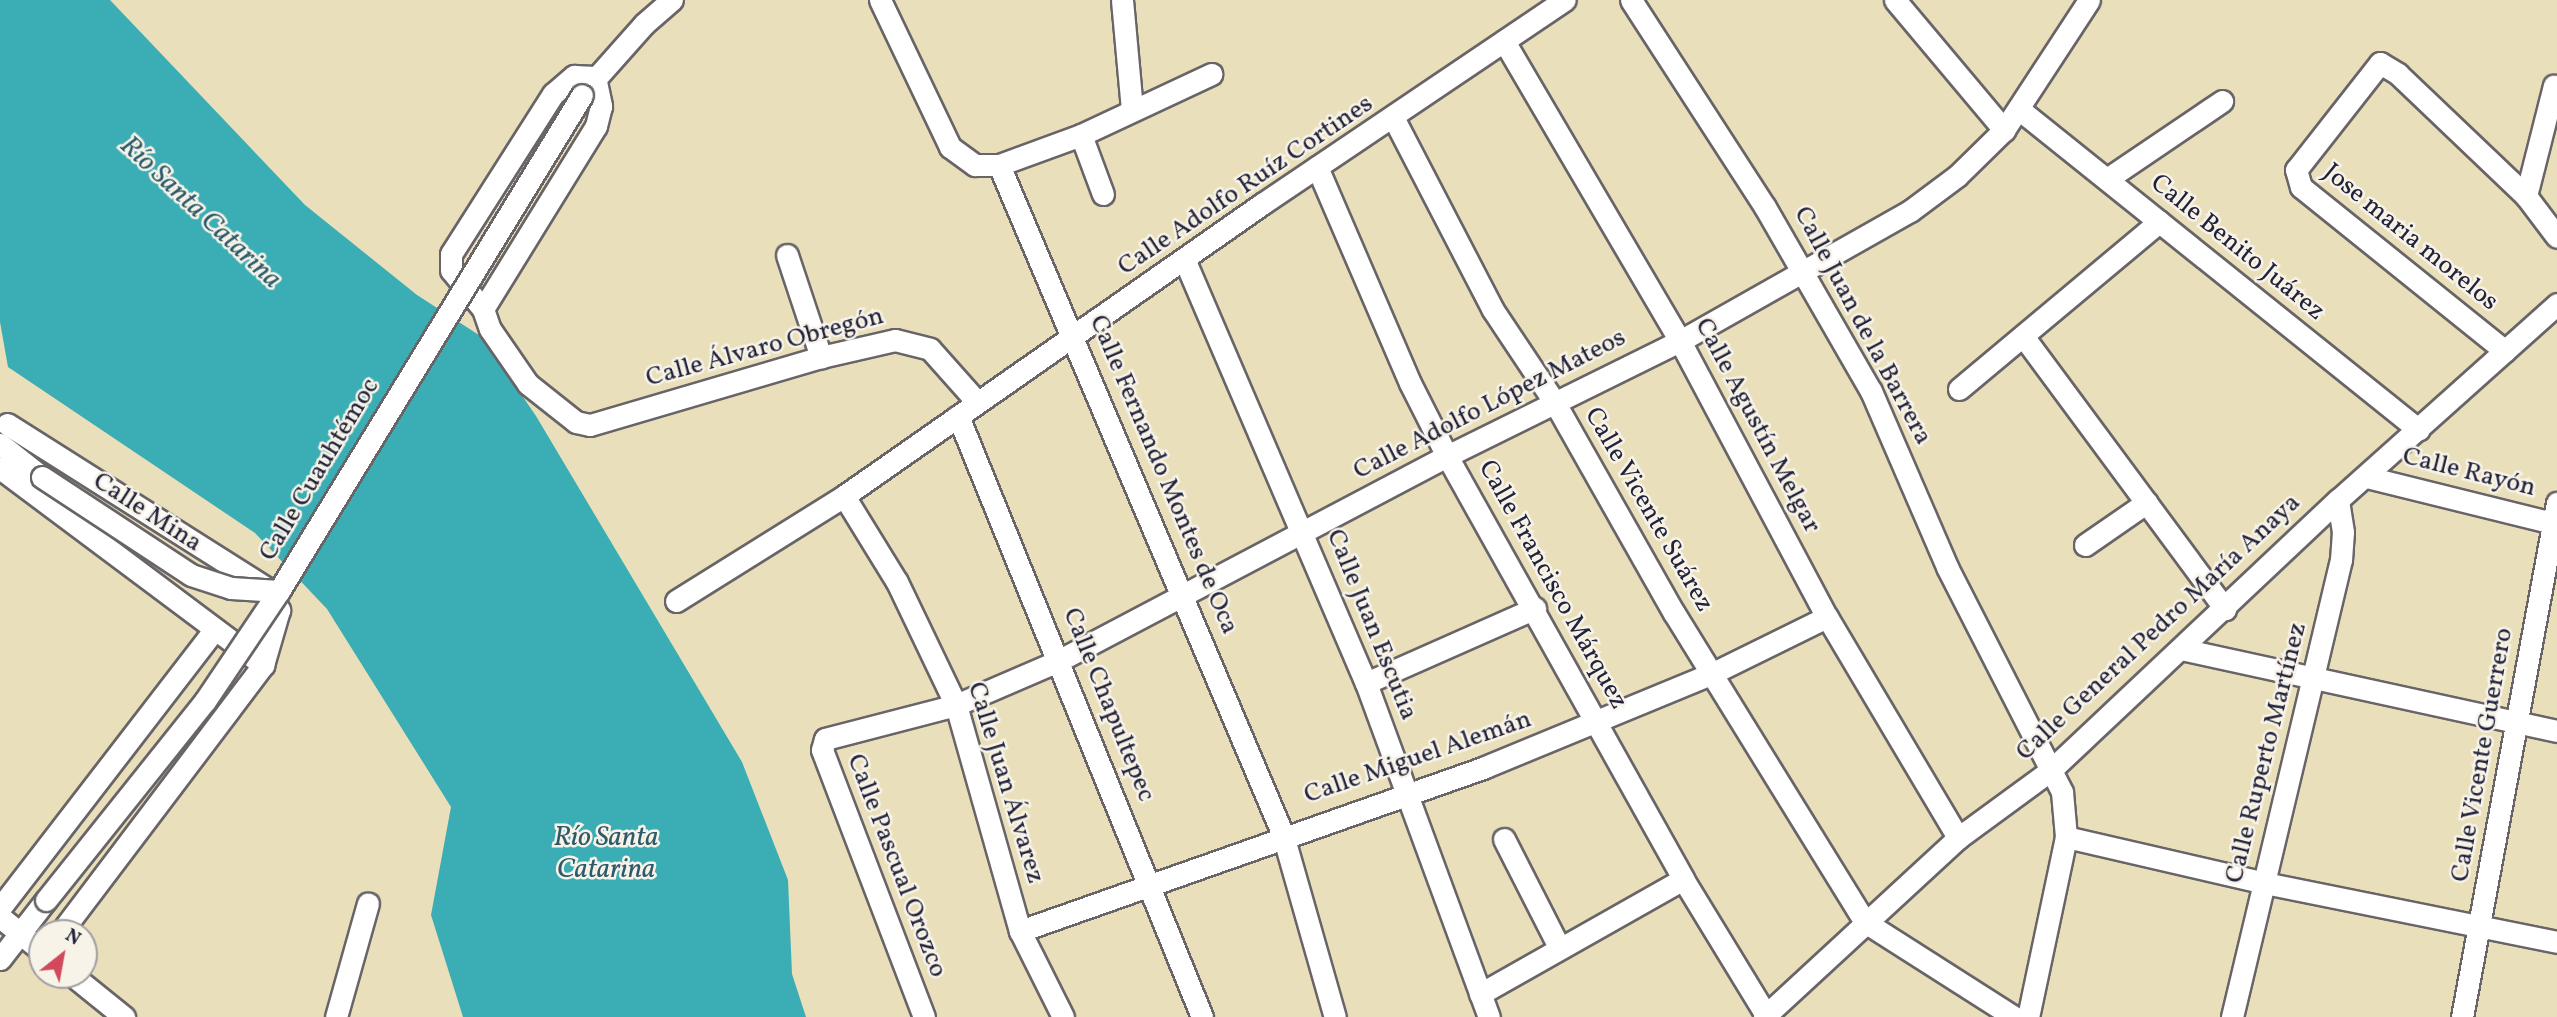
<!DOCTYPE html>
<meta charset="utf-8">
<style>
body{margin:0}
#map{position:relative;width:2557px;height:1017px;overflow:hidden;background:#e9dfba;font-family:Vollkorn,serif}
div>[style]{position:absolute}
[style*='--x']{left:calc(var(--x)*1px);top:calc(var(--y)*1px);width:calc(var(--w)*1px);rotate:calc(var(--a)*1deg)}
.water>*{inset:0;background:#3badb4}
.roads{filter:drop-shadow(2px 0 #686467) drop-shadow(-2px 0 #686467) drop-shadow(0 2px #686467) drop-shadow(0 -2px #686467)}
.minor>*{height:21px;margin:-10.5px;padding:0 10.5px;transform-origin:10.5px;border-radius:10.5px;background:#fff}
.bridges{filter:drop-shadow(2px 0 #686467) drop-shadow(-2px 0 #686467) drop-shadow(0 2px #686467) drop-shadow(0 -2px #686467)}
.minor-bridge>*{height:21px;margin:-10.5px;padding:0 10.5px;transform-origin:10.5px;border-radius:10.5px;background:#fff}
span{translate:-50% -50%;white-space:nowrap;text-align:center;line-height:1.15;-webkit-text-stroke:5px #f7f3e8;paint-order:stroke}
.street-label{font-size:26px;color:#22223b}
.water-label{font-size:28px;color:#2c5a6b;font-style:italic}
.north{position:absolute;left:28px;top:919px;width:70px;height:70px;box-sizing:border-box;background:#f7f3e8;border:2px solid #a29fa3;border-radius:50%;rotate:31deg;font-size:19px;font-weight:700;line-height:28px;text-align:center;color:#22223b}
.north::after{content:'';display:block;margin:auto;width:24px;height:32px;background:#d1495b;clip-path:polygon(50% 0,100% 100%,50% 72%,0 100%)}
</style>
<div id="map">
<div class="water">
<div style="clip-path:polygon(0 0,110px 0,305px 205px,417px 295px,482px 337px,536px 416px,742px 762px,788px 880px,792px 974px,806px 1017px,463px 1017px,431px 915px,451px 807px,327px 609px,255px 533px,8px 367px,0 322px)"></div>
</div>
<div class="roads">
<div class="minor">
<div style="--x:880;--y:0;--w:163;--a:64.5"></div>
<div style="--x:950;--y:147;--w:31;--a:36"></div>
<div style="--x:975;--y:165;--w:24;--a:0"></div>
<div style="--x:999;--y:165;--w:728;--a:67.03"></div>
<div style="--x:1283;--y:835;--w:189;--a:74.1"></div>
<div style="--x:1122;--y:0;--w:110;--a:84.8"></div>
<div style="--x:1631;--y:0;--w:247;--a:57.1"></div>
<div style="--x:1765;--y:207;--w:212;--a:60.1"></div>
<div style="--x:1871;--y:391;--w:192;--a:66.6"></div>
<div style="--x:1947;--y:567;--w:253;--a:62.9"></div>
<div style="--x:2062;--y:792;--w:45;--a:84.9"></div>
<div style="--x:2066;--y:837;--w:184;--a:101.9"></div>
<div style="--x:1895;--y:0;--w:170;--a:50"></div>
<div style="--x:1504;--y:41;--w:348;--a:59.6"></div>
<div style="--x:1680;--y:341;--w:313;--a:62"></div>
<div style="--x:1827;--y:617;--w:257;--a:59.3"></div>
<div style="--x:589;--y:86;--w:83;--a:-48.4"></div>
<div style="--x:644;--y:24;--w:37;--a:-41"></div>
<div style="--x:2020;--y:110;--w:511;--a:38.73"></div>
<div style="--x:1394;--y:119;--w:215;--a:62.6"></div>
<div style="--x:1493;--y:310;--w:112;--a:56.3"></div>
<div style="--x:1555;--y:403;--w:241;--a:60.5"></div>
<div style="--x:1674;--y:613;--w:363;--a:58.3"></div>
<div style="--x:1865;--y:922;--w:177;--a:32.5"></div>
<div style="--x:1081;--y:135;--w:63;--a:69.6"></div>
<div style="--x:999;--y:165;--w:87;--a:-20.1"></div>
<div style="--x:1081;--y:135;--w:144;--a:-25.1"></div>
<div style="--x:1317;--y:167;--w:235;--a:66.7"></div>
<div style="--x:1410;--y:383;--w:82;--a:63.1"></div>
<div style="--x:1447;--y:456;--w:484;--a:60.8"></div>
<div style="--x:1683;--y:879;--w:159;--a:58.6"></div>
<div style="--x:2107;--y:179;--w:139;--a:-34.1"></div>
<div style="--x:2526;--y:196;--w:114;--a:-75.8"></div>
<div style="--x:787;--y:255;--w:108;--a:71.6"></div>
<div style="--x:1185;--y:261;--w:459;--a:66.8"></div>
<div style="--x:1366;--y:683;--w:356;--a:69.8"></div>
<div style="--x:483;--y:309;--w:50;--a:-129.4"></div>
<div style="--x:451;--y:270;--w:16;--a:-90"></div>
<div style="--x:451;--y:254;--w:190;--a:-57.5"></div>
<div style="--x:553;--y:94;--w:28;--a:-41"></div>
<div style="--x:574;--y:76;--w:21;--a:3"></div>
<div style="--x:595;--y:77;--w:30;--a:78"></div>
<div style="--x:601;--y:106;--w:21;--a:104"></div>
<div style="--x:596;--y:126;--w:215;--a:121.7"></div>
<div style="--x:483;--y:309;--w:21;--a:71"></div>
<div style="--x:490;--y:329;--w:67;--a:55.4"></div>
<div style="--x:528;--y:384;--w:61;--a:38.4"></div>
<div style="--x:576;--y:422;--w:14;--a:12"></div>
<div style="--x:590;--y:425;--w:241;--a:-16.4"></div>
<div style="--x:821;--y:357;--w:76;--a:-12.9"></div>
<div style="--x:895;--y:340;--w:36;--a:14"></div>
<div style="--x:930;--y:349;--w:71;--a:48.4"></div>
<div style="--x:2023;--y:336;--w:340;--a:53.5"></div>
<div style="--x:2505;--y:351;--w:262;--a:-141.2"></div>
<div style="--x:2301;--y:187;--w:18;--a:-106"></div>
<div style="--x:2296;--y:170;--w:136;--a:-51.9"></div>
<div style="--x:2380;--y:63;--w:21;--a:31"></div>
<div style="--x:2398;--y:74;--w:177;--a:43.6"></div>
<div style="--x:2526;--y:196;--w:51;--a:52.9"></div>
<div style="--x:1959;--y:389;--w:261;--a:-39.9"></div>
<div style="--x:958;--y:416;--w:649;--a:67.9"></div>
<div style="--x:7;--y:424;--w:307;--a:32.3"></div>
<div style="--x:266;--y:588;--w:26;--a:59"></div>
<div style="--x:279;--y:610;--w:57;--a:106.2"></div>
<div style="--x:263;--y:665;--w:336;--a:127.1"></div>
<div style="--x:0;--y:444;--w:53;--a:38.2"></div>
<div style="--x:0;--y:468;--w:329;--a:36.8"></div>
<div style="--x:2367;--y:477;--w:196;--a:13.9"></div>
<div style="--x:844;--y:496;--w:101;--a:58.4"></div>
<div style="--x:897;--y:582;--w:136;--a:64.4"></div>
<div style="--x:956;--y:705;--w:235;--a:74.2"></div>
<div style="--x:1020;--y:931;--w:96;--a:63.4"></div>
<div style="--x:2085;--y:545;--w:75;--a:-34.7"></div>
<div style="--x:676;--y:601;--w:198;--a:-32"></div>
<div style="--x:844;--y:496;--w:510;--a:-34.94"></div>
<div style="--x:1262;--y:204;--w:365;--a:-34"></div>
<div style="--x:2181;--y:649;--w:385;--a:12.3"></div>
<div style="--x:1366;--y:683;--w:185;--a:-23.9"></div>
<div style="--x:2066;--y:837;--w:204;--a:13"></div>
<div style="--x:2265;--y:883;--w:298;--a:11.4"></div>
<div style="--x:1504;--y:839;--w:121;--a:63"></div>
<div style="--x:0;--y:908;--w:352;--a:-52.4"></div>
<div style="--x:0;--y:917;--w:54;--a:39"></div>
<div style="--x:1020;--y:931;--w:493;--a:-19.4"></div>
<div style="--x:1485;--y:767;--w:244;--a:-22.4"></div>
<div style="--x:1711;--y:674;--w:129;--a:-26.2"></div>
<div style="--x:0;--y:959;--w:75;--a:-52.1"></div>
<div style="--x:72;--y:975;--w:67;--a:38.9"></div>
<div style="--x:1480;--y:994;--w:233;--a:-29.5"></div>
<div style="--x:336;--y:1017;--w:118;--a:-74.3"></div>
<div style="--x:924;--y:1017;--w:286;--a:-110.9"></div>
<div style="--x:822;--y:750;--w:11;--a:-75"></div>
<div style="--x:825;--y:739;--w:135;--a:-14.5"></div>
<div style="--x:956;--y:705;--w:111;--a:-23.3"></div>
<div style="--x:1058;--y:661;--w:440;--a:-27.8"></div>
<div style="--x:1447;--y:456;--w:260;--a:-26.3"></div>
<div style="--x:1680;--y:341;--w:264;--a:-29.5"></div>
<div style="--x:1910;--y:211;--w:59;--a:-36.7"></div>
<div style="--x:1957;--y:176;--w:66;--a:-44.4"></div>
<div style="--x:2004;--y:130;--w:155;--a:-56.8"></div>
<div style="--x:1764;--y:1017;--w:264;--a:-42.7"></div>
<div style="--x:1958;--y:838;--w:115;--a:-36.2"></div>
<div style="--x:2051;--y:770;--w:394;--a:-43.3"></div>
<div style="--x:2338;--y:500;--w:294;--a:-41.8"></div>
<div style="--x:2232;--y:1017;--w:470;--a:-76.6"></div>
<div style="--x:2341;--y:560;--w:28;--a:-86"></div>
<div style="--x:2343;--y:532;--w:32;--a:-99"></div>
<div style="--x:2462;--y:1017;--w:523;--a:-79.53"></div>
</div>
</div>
<div class="bridges">
<div class="minor-bridge">
<div style="--x:42;--y:477;--w:178;--a:33.3"></div>
<div style="--x:191;--y:575;--w:42;--a:18"></div>
<div style="--x:231;--y:588;--w:48;--a:3.6"></div>
<div style="--x:46;--y:900;--w:255;--a:-51.4"></div>
<div style="--x:205;--y:701;--w:133;--a:-56.1"></div>
<div style="--x:279;--y:591;--w:581;--a:-58.58"></div>
</div>
</div>
<div class="street-label">
<span style="left:1246px;top:186px;rotate:-34deg">Calle Adolfo Ruíz Cortines</span>
<span style="left:2410px;top:238px;rotate:39deg">Jose maria morelos</span>
<span style="left:2237px;top:248px;rotate:39deg">Calle Benito Juárez</span>
<span style="left:1862px;top:326px;rotate:62deg">Calle Juan de la Barrera</span>
<span style="left:765px;top:348px;rotate:-15deg">Calle Álvaro Obregón</span>
<span style="left:1490px;top:405px;rotate:-27deg">Calle Adolfo López Mateos</span>
<span style="left:1757px;top:426px;rotate:62deg">Calle Agustín Melgar</span>
<span style="left:320px;top:470px;rotate:-59deg">Calle Cuauhtémoc</span>
<span style="left:2469px;top:473px;rotate:14deg">Calle Rayón</span>
<span style="left:1163px;top:475px;rotate:67deg">Calle Fernando Montes de Oca</span>
<span style="left:1648px;top:510px;rotate:60deg">Calle Vicente Suárez</span>
<span style="left:147px;top:513px;rotate:33deg">Calle Mina</span>
<span style="left:1552px;top:585px;rotate:61deg">Calle Francisco Márquez</span>
<span style="left:1371px;top:625px;rotate:68deg">Calle Juan Escutia</span>
<span style="left:2159px;top:628px;rotate:-43deg">Calle General Pedro María Anaya</span>
<span style="left:1108px;top:705px;rotate:68deg">Calle Chapultepec</span>
<span style="left:2267px;top:753px;rotate:-76deg">Calle Ruperto Martínez</span>
<span style="left:2483px;top:755px;rotate:-80deg">Calle Vicente Guerrero</span>
<span style="left:1418px;top:758px;rotate:-19deg">Calle Miguel Alemán</span>
<span style="left:1005px;top:783px;rotate:73deg">Calle Juan Álvarez</span>
<span style="left:896px;top:866px;rotate:69deg">Calle Pascual Orozco</span>
</div>
<div class="water-label">
<span style="left:200px;top:213px;rotate:43deg">Río Santa Catarina</span>
<span style="left:606px;top:854px">Río Santa<br>Catarina</span>
</div>
<div class="north">N</div>
</div>
